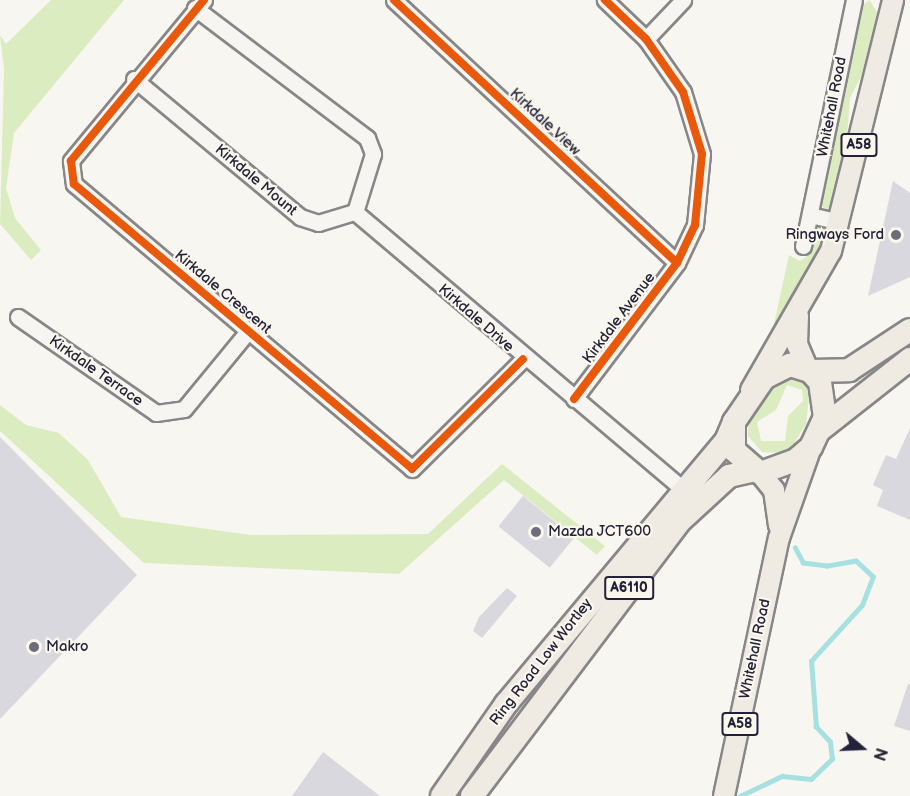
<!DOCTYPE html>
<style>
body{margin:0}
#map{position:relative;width:910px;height:796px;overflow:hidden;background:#f8f6f0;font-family:"Balsamiq Sans",sans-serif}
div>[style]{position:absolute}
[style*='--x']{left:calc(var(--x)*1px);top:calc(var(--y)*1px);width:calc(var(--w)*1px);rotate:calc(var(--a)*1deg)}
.green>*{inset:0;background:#dcecc1}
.stream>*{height:4.5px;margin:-2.25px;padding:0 2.25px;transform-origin:2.25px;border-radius:2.25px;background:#a7e0e1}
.building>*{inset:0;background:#d8d8de;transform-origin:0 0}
.roads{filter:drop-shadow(2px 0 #878688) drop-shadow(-2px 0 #878688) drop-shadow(0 2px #878688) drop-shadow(0 -2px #878688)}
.minor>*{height:15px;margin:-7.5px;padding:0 7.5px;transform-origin:7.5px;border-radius:7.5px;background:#f6f5f1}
.major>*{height:20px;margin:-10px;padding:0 10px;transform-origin:10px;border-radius:10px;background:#efeae2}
.highway>*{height:22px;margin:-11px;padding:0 11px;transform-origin:11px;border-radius:11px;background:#efeae2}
.cycleway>*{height:8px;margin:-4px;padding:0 4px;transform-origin:4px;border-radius:4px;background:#e8590c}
.dots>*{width:16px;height:16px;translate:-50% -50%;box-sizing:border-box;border:3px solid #fbf7ec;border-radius:50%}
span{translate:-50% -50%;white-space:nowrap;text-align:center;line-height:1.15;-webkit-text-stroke:4.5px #fbf7ec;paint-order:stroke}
.shield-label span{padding:2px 4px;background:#fbf7ec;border:2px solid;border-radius:4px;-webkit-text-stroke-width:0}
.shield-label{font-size:14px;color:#22223b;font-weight:700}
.street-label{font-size:15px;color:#22223b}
.poi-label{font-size:15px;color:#22223b}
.right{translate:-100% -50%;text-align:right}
.left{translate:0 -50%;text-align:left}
.north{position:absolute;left:832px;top:718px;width:60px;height:60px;-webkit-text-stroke:4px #fbf7ec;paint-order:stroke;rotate:109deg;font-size:16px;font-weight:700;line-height:24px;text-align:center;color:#22223b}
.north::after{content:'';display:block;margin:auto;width:21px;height:27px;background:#22223b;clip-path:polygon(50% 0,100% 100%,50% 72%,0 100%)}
</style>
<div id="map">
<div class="green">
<div style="clip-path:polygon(51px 0,124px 0,14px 133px,6px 188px,15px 218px,41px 250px,31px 260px,0 224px,4px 69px,0 35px,6px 44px)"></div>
<div style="clip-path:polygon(870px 0,878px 14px,864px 71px,850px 98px,844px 173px,834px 208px,825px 209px,817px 202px,858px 9px)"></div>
<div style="clip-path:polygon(811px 222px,821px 223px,821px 243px,772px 333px,789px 255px,800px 261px,810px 254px)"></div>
<div style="clip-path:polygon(evenodd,789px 374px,811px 381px,806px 424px,792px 447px,782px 453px,762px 452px,748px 436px,749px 419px,771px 386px,789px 374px,787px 385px,802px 390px,803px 401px,788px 416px,785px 441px,761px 441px,757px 422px,776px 410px,787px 385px)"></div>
<div style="clip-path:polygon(0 405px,26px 425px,59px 433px,88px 460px,121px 517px,251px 535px,428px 534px,502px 464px,605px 546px,597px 555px,504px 480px,399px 574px,144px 563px,0 431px)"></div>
</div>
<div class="stream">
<div style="--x:740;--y:796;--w:47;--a:-25.5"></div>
<div style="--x:782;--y:776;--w:29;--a:6"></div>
<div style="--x:811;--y:779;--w:29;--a:-44"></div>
<div style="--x:832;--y:759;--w:17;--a:-97"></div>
<div style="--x:830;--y:742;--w:21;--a:-133"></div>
<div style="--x:816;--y:727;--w:66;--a:-94.3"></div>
<div style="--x:811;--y:661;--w:76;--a:-47.7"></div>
<div style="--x:862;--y:605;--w:30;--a:-69"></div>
<div style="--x:873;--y:577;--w:23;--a:-137"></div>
<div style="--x:856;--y:561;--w:29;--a:170"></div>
<div style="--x:827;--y:566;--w:24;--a:-173"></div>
<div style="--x:803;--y:563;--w:17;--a:-118"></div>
</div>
<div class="building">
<div style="clip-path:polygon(893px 181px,910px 193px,910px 277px,868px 296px)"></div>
<div style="clip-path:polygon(910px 428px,910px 520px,877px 506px,883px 490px,873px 485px,886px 455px,896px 459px)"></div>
<div style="clip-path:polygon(0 437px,137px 575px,0 719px)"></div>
<div style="left:523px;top:496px;width:66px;height:39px;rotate:39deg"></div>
<div style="clip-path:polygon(507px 588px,517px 596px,482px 638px,473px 631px,479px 617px)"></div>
<div style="clip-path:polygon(908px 684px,910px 684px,910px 731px,894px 726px)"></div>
<div style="clip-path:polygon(323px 752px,380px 796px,292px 796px)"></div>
</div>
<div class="roads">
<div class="minor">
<div style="--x:204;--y:0;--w:209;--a:129.6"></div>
<div style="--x:71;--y:161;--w:23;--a:83"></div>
<div style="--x:74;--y:184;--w:442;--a:40.1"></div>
<div style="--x:412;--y:469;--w:156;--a:-44.7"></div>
<div style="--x:394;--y:0;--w:386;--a:42.9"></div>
<div style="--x:195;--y:8;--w:216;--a:37.1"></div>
<div style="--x:367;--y:138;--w:17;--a:69"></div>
<div style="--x:373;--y:154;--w:61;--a:107.2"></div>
<div style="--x:646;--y:39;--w:54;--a:-46.5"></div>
<div style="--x:134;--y:79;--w:216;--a:39.7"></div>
<div style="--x:300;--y:217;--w:19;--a:18"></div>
<div style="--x:318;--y:223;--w:39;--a:-17"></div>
<div style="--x:355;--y:212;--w:428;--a:40.2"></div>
<div style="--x:810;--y:215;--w:31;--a:13"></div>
<div style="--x:803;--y:246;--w:251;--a:-78.3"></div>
<div style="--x:18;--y:317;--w:168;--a:34.8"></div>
<div style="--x:156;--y:413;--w:28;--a:-8"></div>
<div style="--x:184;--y:409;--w:101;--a:-50.6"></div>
<div style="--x:574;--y:399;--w:171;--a:-52.9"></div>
<div style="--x:677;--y:263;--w:42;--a:-64.7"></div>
<div style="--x:695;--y:225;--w:71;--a:-84.4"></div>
<div style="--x:702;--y:154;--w:65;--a:-107"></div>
<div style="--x:683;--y:92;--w:65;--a:-124.9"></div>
<div style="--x:646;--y:39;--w:57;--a:-136.4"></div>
</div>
<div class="major">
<div style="--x:798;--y:316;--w:28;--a:92"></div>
<div style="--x:797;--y:344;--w:28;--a:67"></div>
<div style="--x:751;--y:390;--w:160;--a:-60.1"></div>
<div style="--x:831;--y:251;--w:259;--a:-76.1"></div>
<div style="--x:760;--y:473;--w:22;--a:51"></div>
<div style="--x:774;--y:490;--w:36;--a:82"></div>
<div style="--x:724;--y:796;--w:264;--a:-78"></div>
<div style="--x:779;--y:538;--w:96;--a:-70.6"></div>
</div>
<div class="highway">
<div style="--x:790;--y:365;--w:21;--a:17"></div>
<div style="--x:810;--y:371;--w:15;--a:48"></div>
<div style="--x:820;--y:382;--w:35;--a:82"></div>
<div style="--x:825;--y:417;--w:33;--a:115"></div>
<div style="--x:811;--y:447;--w:20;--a:139"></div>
<div style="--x:796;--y:460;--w:38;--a:160"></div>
<div style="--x:760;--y:473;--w:35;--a:-139"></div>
<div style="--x:734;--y:450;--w:28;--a:-90"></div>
<div style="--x:734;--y:422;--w:53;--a:-55.7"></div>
<div style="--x:764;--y:378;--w:29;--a:-27"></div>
<div style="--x:810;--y:371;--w:39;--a:-1"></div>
<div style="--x:849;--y:370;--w:73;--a:-33.3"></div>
<div style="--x:821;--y:429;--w:113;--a:-38.2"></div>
<div style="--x:442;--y:796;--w:112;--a:-55.2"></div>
<div style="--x:506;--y:704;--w:343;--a:-50.1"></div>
<div style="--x:726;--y:441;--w:21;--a:-67"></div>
<div style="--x:472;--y:796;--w:343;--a:-52.9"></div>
<div style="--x:679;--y:522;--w:68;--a:-42.6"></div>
<div style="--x:729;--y:476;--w:27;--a:-13"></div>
</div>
</div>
<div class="cycleway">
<div style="--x:204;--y:0;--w:209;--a:129.6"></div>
<div style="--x:71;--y:161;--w:23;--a:83"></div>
<div style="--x:74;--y:184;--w:442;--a:40.1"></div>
<div style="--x:412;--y:469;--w:156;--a:-44.7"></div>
<div style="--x:394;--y:0;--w:386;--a:42.9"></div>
<div style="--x:574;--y:399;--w:171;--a:-52.9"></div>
<div style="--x:677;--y:263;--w:42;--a:-64.7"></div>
<div style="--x:695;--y:225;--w:71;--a:-84.4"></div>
<div style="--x:702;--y:154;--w:65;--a:-107"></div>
<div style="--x:683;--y:92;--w:65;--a:-124.9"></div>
<div style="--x:646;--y:39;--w:57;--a:-136.4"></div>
</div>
<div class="dots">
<div style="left:896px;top:235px;background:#6d6c7a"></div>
<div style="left:536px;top:532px;background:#6d6c7a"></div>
<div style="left:34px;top:647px;background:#6d6c7a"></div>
</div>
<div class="shield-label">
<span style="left:859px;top:145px">A58</span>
<span style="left:629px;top:588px">A6110</span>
<span style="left:740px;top:724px">A58</span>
</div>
<div class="street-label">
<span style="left:832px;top:107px;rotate:-79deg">Whitehall Road</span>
<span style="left:545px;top:122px;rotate:43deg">Kirkdale View</span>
<span style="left:256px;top:180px;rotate:40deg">Kirkdale Mount</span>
<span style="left:223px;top:292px;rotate:40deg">Kirkdale Crescent</span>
<span style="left:476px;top:318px;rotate:41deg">Kirkdale Drive</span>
<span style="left:619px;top:318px;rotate:-53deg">Kirkdale Avenue</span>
<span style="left:96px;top:371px;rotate:35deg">Kirkdale Terrace</span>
<span style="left:755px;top:649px;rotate:-78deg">Whitehall Road</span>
<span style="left:541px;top:662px;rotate:-52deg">Ring Road Low Wortley</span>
</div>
<div class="poi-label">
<span class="right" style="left:884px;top:235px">Ringways Ford</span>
<span class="left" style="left:548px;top:532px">Mazda JCT600</span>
<span class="left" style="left:46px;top:647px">Makro</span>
</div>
<div class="north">N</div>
</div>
